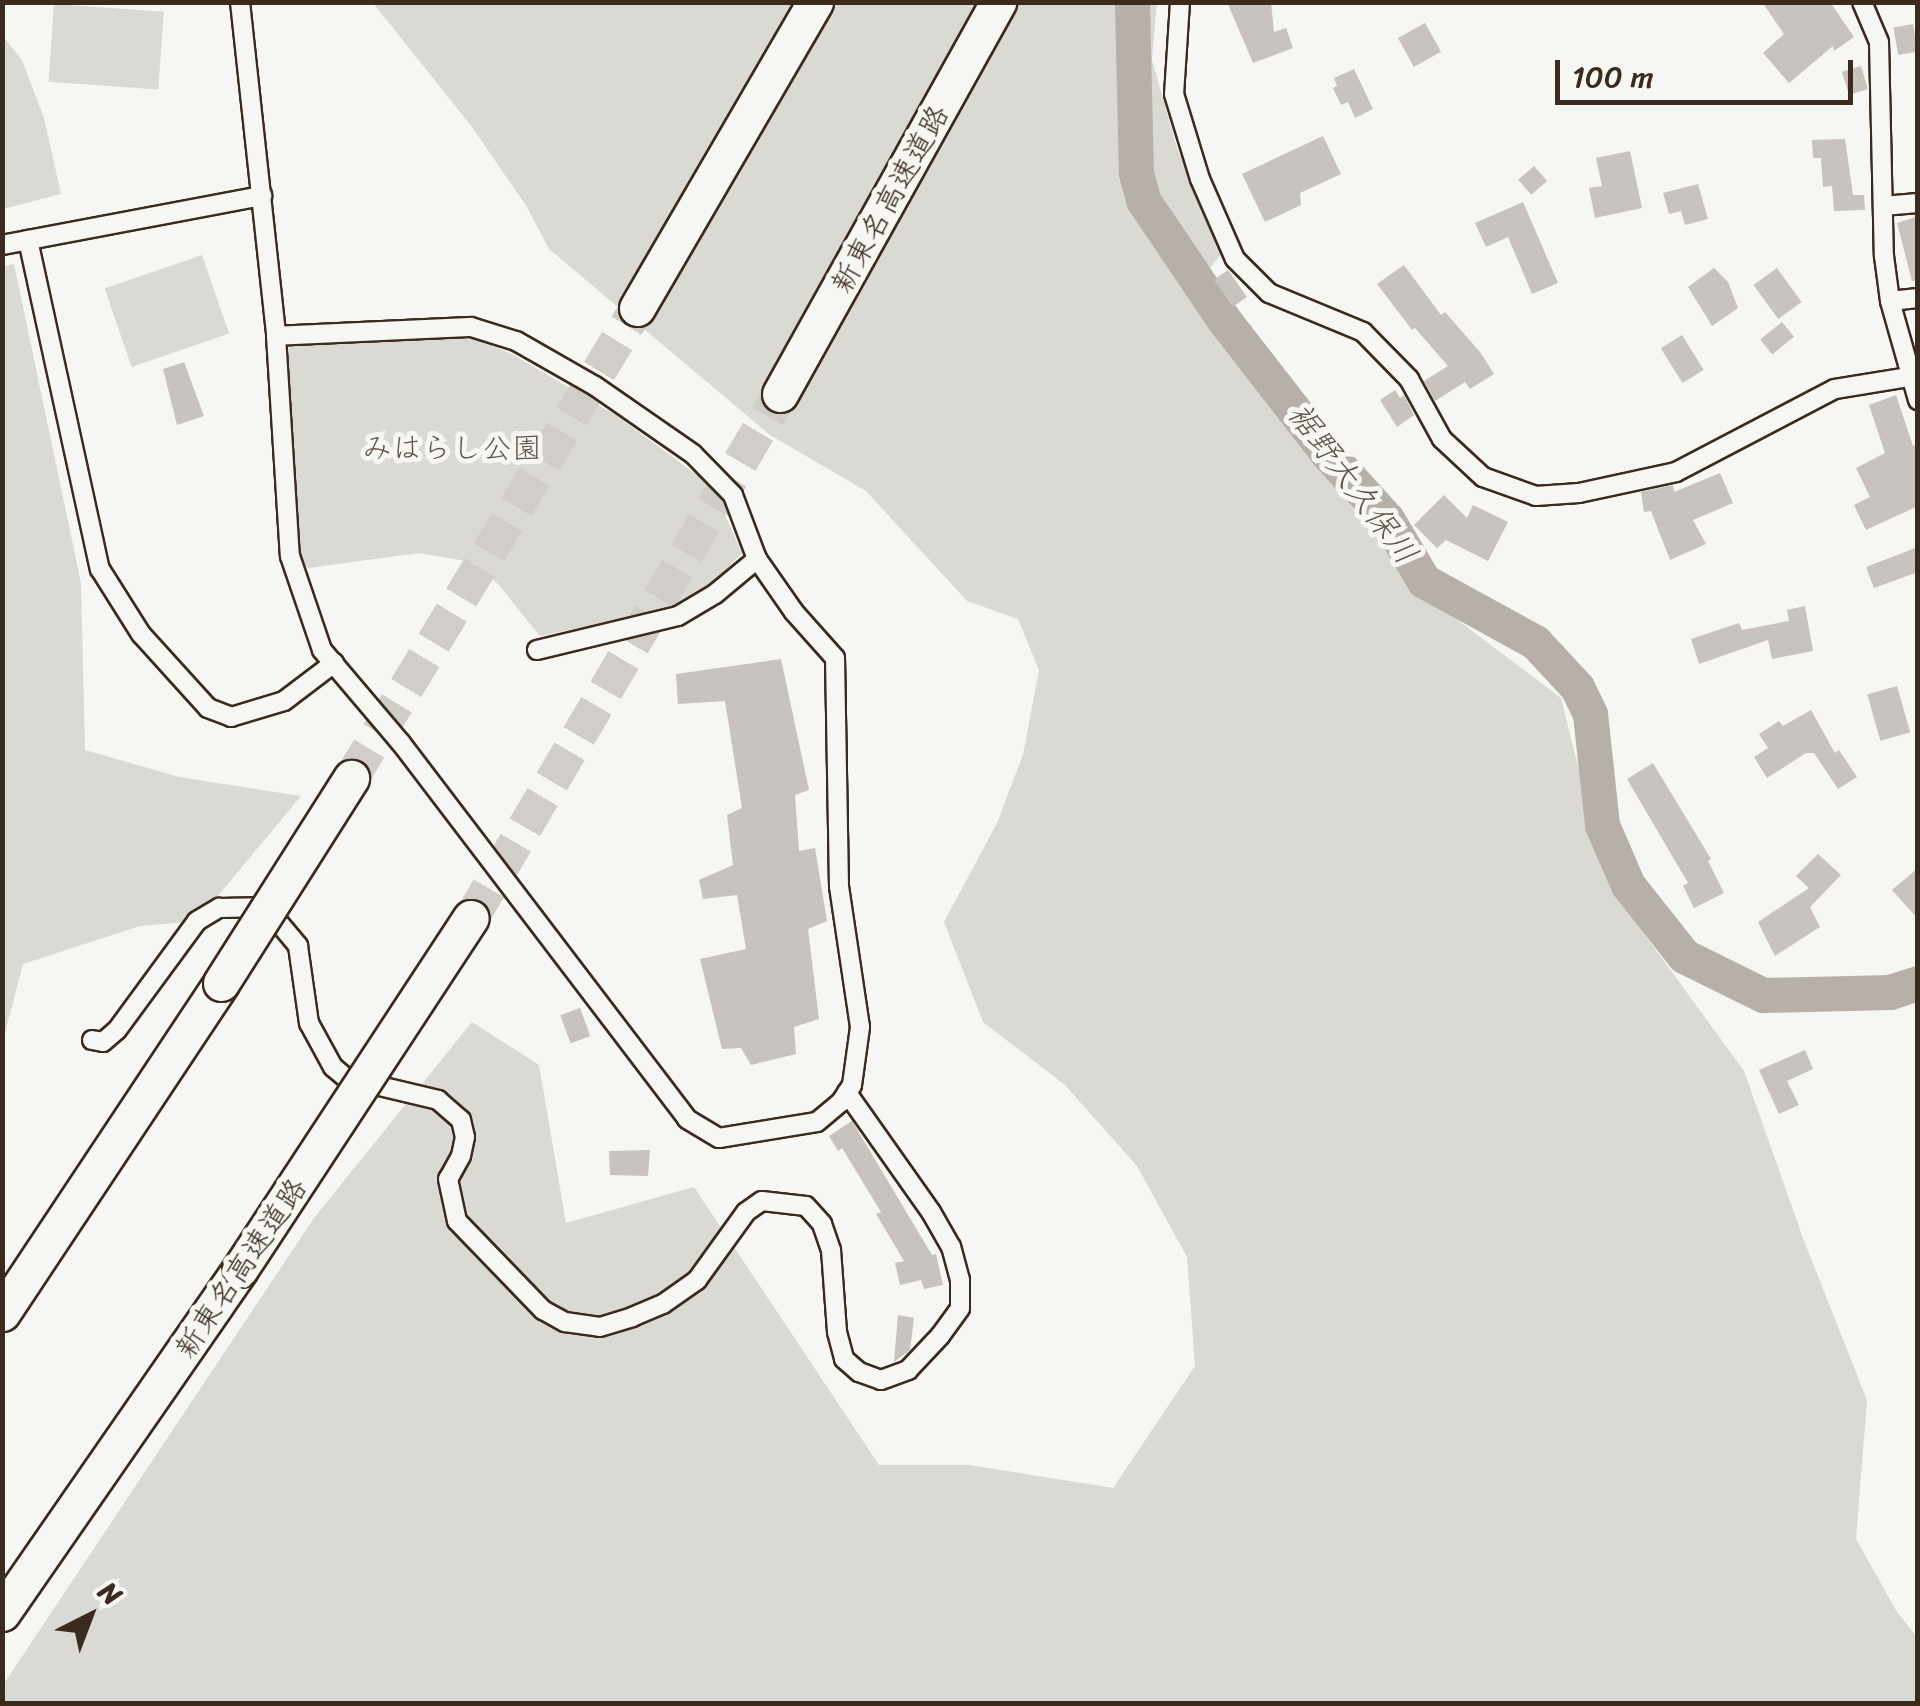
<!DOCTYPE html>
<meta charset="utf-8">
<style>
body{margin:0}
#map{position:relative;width:1920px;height:1706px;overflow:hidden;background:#f6f6f2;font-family:Sriracha,"Klee One",sans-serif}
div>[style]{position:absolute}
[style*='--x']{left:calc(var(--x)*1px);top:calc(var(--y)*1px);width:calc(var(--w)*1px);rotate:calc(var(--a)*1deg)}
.green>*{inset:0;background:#dad9d3;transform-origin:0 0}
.river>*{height:35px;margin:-17.5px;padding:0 17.5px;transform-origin:17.5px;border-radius:17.5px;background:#b6b0a9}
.building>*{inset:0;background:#c8c3be;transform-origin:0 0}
.highway-tunnel>*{height:35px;margin-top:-17.5px;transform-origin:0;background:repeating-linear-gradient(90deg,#d1cdc8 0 35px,transparent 0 53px)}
.roads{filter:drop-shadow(2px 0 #3b2a1e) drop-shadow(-2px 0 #3b2a1e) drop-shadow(0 2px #3b2a1e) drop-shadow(0 -2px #3b2a1e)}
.street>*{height:18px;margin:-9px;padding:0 9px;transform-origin:9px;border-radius:9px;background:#f6f6f2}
.highway>*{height:35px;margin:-17.5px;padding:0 17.5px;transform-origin:17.5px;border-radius:17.5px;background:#f6f6f2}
.bridges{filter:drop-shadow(2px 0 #3b2a1e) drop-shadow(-2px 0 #3b2a1e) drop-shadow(0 2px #3b2a1e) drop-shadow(0 -2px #3b2a1e)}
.highway-bridge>*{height:35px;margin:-17.5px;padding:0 17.5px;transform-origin:17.5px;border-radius:17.5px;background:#f6f6f2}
span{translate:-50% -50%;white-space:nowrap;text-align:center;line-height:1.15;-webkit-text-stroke:10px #f6f6f2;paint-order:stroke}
.street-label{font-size:30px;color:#3b2a1e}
.park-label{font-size:30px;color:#63564b}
.water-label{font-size:32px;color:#605248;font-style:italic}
.frame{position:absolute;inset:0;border:5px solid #3b2a1e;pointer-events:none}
.north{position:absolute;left:40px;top:1566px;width:100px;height:100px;-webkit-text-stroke:8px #f6f6f2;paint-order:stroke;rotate:42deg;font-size:28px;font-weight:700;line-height:40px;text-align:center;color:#3b2a1e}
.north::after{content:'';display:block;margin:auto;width:35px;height:45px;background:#3b2a1e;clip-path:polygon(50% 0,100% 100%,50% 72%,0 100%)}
.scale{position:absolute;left:1555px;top:60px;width:298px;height:45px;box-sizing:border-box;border:5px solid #3b2a1e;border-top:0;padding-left:12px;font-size:30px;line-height:35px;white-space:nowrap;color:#3b2a1e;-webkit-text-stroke:8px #f6f6f2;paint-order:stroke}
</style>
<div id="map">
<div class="green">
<div style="clip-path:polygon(373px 3px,1157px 3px,1152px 60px,1177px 148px,1221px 254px,1195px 287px,1294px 436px,1423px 594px,1561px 698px,1599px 851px,1634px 920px,1744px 1071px,1804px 1241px,1867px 1400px,1856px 1539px,1897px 1612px,1917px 1637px,1917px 1703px,3px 1704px,3px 1685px,314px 1218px,472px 1022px,539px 1065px,566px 1223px,694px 1187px,879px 1465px,970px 1465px,1113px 1488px,1195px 1366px,1187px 1257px,1137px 1166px,1065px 1085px,983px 1022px,944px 922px,997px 823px,1023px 755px,1039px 670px,1018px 619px,967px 601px,866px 491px,770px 435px,549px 249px,527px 207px,472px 127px)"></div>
<div style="left:54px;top:4px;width:110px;height:78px;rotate:4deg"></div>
<div style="clip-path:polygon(2px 35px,22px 60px,44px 118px,61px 194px,3px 209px)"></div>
<div style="left:202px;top:255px;width:83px;height:103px;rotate:71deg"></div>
<div style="clip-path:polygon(14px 264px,81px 583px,85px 750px,179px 777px,301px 796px,197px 921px,140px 926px,23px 964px,3px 1040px,2px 267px)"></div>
<div style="clip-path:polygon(475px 338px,512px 354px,617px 416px,712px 486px,742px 553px,700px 596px,672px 609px,540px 636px,498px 584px,471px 562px,419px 553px,308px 568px,295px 553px,284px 355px,295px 341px)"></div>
</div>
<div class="river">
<div style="--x:1132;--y:2;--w:171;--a:88.7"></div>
<div style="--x:1136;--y:173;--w:28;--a:75"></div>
<div style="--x:1143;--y:200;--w:145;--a:56"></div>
<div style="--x:1224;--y:320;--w:170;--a:52.2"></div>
<div style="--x:1328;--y:454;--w:88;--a:47.8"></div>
<div style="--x:1387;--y:519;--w:72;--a:59.2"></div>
<div style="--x:1424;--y:581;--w:127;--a:28.8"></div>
<div style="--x:1535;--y:642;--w:62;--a:47"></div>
<div style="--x:1577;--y:687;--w:30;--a:64"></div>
<div style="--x:1590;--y:714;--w:112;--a:83.8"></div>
<div style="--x:1602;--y:825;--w:65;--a:66.6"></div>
<div style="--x:1628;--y:885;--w:90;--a:51.7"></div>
<div style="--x:1684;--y:956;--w:88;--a:26.3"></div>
<div style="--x:1763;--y:995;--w:127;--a:-1.4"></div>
<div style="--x:1890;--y:992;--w:29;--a:-18"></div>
</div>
<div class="building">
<div style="clip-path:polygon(1227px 2px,1271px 2px,1274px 32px,1286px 28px,1293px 48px,1253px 63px)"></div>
<div style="clip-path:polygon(1762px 2px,1830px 2px,1854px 37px,1834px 51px,1833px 46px,1789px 83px,1763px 53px,1784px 34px)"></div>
<div style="left:1425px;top:23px;width:33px;height:31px;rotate:61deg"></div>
<div style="left:1913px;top:24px;width:28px;height:20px;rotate:80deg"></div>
<div style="left:1861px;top:66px;width:24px;height:20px;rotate:73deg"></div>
<div style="clip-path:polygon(1354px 69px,1373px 109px,1355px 118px,1348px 102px,1341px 105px,1333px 88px,1337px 86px,1334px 78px)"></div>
<div style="clip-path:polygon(1323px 136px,1341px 174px,1300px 193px,1301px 205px,1265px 222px,1242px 174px)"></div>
<div style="clip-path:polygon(1845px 139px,1853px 195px,1864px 195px,1865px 210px,1834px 211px,1832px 186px,1823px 187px,1821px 158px,1813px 158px,1812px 140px)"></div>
<div style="clip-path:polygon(1630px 151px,1642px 208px,1595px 218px,1589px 188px,1602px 186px,1596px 158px)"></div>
<div style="left:1534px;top:166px;width:20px;height:21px;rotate:49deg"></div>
<div style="clip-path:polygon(1698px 184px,1708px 219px,1685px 225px,1681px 211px,1669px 214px,1663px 193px)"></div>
<div style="clip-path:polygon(1523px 202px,1558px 283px,1532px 294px,1508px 237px,1486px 247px,1475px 223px)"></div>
<div style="clip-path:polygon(1918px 216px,1918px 280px,1912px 281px,1897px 223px)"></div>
<div style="clip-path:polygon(1404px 265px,1441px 315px,1445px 312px,1480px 352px,1494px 374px,1470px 389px,1465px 382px,1435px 401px,1424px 381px,1448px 366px,1415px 328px,1412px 330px,1377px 284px)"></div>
<div style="clip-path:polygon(1714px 268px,1728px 282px,1738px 308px,1712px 326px,1688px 287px)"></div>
<div style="left:1777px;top:268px;width:42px;height:29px;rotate:54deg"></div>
<div style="left:1228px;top:270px;width:33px;height:17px;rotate:55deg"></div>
<div style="left:1782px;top:322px;width:19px;height:28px;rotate:51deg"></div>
<div style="left:1682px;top:335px;width:41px;height:25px;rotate:58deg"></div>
<div style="clip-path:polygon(184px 362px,204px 416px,177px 425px,163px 369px)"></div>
<div style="clip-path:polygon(1395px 390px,1400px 398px,1404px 395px,1414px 415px,1397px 427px,1380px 400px)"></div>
<div style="clip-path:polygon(1896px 395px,1913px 446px,1918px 444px,1918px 506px,1866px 530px,1854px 505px,1870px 497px,1856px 468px,1885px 453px,1869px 405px)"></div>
<div style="clip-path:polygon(1720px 473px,1733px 503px,1693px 520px,1706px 544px,1670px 560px,1651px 511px,1644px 512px,1641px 492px,1673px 485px,1674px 492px)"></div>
<div style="clip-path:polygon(1444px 495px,1467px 518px,1473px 505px,1508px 522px,1488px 561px,1446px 540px,1437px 548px,1414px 525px)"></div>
<div style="clip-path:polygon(1918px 547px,1918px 572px,1874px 588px,1866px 567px)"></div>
<div style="clip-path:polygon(1805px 606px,1813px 651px,1772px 659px,1768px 640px,1699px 664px,1691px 639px,1739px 623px,1742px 630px,1789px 621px,1787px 610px)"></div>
<div style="clip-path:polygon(781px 659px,809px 790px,795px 795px,799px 851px,815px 848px,827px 921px,808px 929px,819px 1019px,794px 1027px,796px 1054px,751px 1065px,741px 1048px,722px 1049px,700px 959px,746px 949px,737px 895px,703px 899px,699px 880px,733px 865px,727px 815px,742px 808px,725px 701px,678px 704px,676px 674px)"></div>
<div style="left:1897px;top:686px;width:48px;height:31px;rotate:74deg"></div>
<div style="clip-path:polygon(1811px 710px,1835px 753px,1839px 750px,1857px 777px,1838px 789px,1814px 753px,1806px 753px,1767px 778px,1754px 757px,1768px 748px,1759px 734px,1779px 721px,1783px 726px)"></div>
<div style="clip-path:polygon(1653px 763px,1711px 859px,1708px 861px,1724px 893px,1694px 908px,1683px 886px,1688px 883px,1627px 779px)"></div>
<div style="clip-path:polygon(1818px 854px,1841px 875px,1810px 907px,1820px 927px,1775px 956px,1758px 922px,1809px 888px,1796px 876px)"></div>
<div style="clip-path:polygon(1918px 868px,1918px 919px,1892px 890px)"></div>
<div style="left:580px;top:1008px;width:30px;height:21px;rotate:70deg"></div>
<div style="clip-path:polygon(1805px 1050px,1813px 1069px,1787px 1081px,1799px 1105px,1779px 1114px,1759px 1070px)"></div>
<div style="clip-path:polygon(852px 1121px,932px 1255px,936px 1254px,943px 1285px,924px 1289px,921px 1280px,900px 1285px,895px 1263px,904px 1261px,876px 1214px,881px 1212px,842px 1148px,838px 1151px,829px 1136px)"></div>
<div style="clip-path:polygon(650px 1150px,648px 1176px,610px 1175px,609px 1151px)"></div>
<div style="clip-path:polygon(898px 1315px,914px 1318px,910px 1350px,894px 1362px)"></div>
</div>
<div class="highway-tunnel">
<div style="--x:351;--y:778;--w:550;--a:-58.68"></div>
<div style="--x:471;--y:918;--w:608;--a:-59.47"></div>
</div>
<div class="roads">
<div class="street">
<div style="--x:240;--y:2;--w:336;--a:83.8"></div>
<div style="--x:276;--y:336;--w:220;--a:86.4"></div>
<div style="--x:290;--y:556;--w:99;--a:71.2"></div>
<div style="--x:322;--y:650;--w:122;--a:49.7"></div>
<div style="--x:401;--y:743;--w:472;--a:52.7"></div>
<div style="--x:687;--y:1119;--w:37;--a:31"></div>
<div style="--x:719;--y:1138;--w:99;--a:-9.3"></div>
<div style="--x:817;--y:1122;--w:31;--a:-40"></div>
<div style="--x:841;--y:1102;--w:20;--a:-57"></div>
<div style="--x:852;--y:1085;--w:59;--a:-82.1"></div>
<div style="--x:860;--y:1027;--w:143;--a:-98.5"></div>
<div style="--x:839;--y:886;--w:228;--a:-91"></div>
<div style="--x:835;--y:658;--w:62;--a:-131.7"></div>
<div style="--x:794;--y:612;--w:65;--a:-124.9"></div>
<div style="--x:757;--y:559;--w:68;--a:-110.6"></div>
<div style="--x:733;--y:495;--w:57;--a:-134.3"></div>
<div style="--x:693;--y:454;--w:119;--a:-145.2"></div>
<div style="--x:595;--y:386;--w:91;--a:-150.3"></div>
<div style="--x:516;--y:341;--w:47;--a:-162.7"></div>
<div style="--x:471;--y:327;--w:195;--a:177.4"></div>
<div style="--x:1180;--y:2;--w:92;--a:93.7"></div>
<div style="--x:1174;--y:94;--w:89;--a:73"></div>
<div style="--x:1200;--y:179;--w:87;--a:66.4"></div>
<div style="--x:1235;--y:259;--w:48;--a:45"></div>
<div style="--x:1269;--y:293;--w:102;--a:22.5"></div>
<div style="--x:1363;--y:332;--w:66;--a:45.6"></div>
<div style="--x:1409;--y:379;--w:68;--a:61.2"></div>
<div style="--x:1442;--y:439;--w:56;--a:42.8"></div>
<div style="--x:1483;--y:477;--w:56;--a:19.7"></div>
<div style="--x:1536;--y:496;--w:43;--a:-4"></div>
<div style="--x:1579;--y:493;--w:99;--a:-12.2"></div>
<div style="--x:1676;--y:472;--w:179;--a:-27.6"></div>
<div style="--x:1835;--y:389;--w:75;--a:-9.2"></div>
<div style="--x:1862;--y:2;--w:43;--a:67"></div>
<div style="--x:1879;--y:42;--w:214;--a:88.7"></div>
<div style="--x:1884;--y:256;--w:45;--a:82.4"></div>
<div style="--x:1890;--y:301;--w:103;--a:74.2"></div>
<div style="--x:1883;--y:206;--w:35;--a:-5"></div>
<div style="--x:28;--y:240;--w:337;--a:77.7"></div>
<div style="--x:100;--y:569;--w:77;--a:57.8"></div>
<div style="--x:141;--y:634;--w:100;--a:47.8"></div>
<div style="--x:208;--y:708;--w:25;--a:21"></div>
<div style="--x:231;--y:717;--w:55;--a:-16.8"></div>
<div style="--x:284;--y:701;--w:63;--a:-37.2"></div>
<div style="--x:2;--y:245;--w:265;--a:-10.7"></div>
<div style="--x:1890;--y:301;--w:28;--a:-6"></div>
<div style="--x:537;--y:650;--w:145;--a:-13.6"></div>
<div style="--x:678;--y:616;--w:43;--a:-30.7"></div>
<div style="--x:715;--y:594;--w:55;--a:-39.8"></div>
<div style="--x:92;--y:1040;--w:11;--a:10"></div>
<div style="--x:103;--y:1042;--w:18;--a:-41"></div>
<div style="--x:117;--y:1030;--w:135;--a:-53.7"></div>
<div style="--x:197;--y:921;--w:26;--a:-31"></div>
<div style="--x:219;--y:908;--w:39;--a:-1"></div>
<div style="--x:258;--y:907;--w:19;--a:32"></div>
<div style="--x:274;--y:917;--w:38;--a:50"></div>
<div style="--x:298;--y:946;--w:78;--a:81.9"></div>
<div style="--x:309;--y:1023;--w:50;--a:61.4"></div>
<div style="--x:333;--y:1067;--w:17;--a:40"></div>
<div style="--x:346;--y:1078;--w:95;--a:13.4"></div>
<div style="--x:438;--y:1100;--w:30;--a:41"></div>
<div style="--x:461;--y:1120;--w:17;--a:77"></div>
<div style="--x:465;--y:1137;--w:19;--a:102"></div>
<div style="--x:461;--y:1156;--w:26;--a:119"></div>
<div style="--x:448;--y:1179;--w:43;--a:77.9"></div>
<div style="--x:457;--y:1221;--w:124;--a:46"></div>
<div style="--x:543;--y:1310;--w:25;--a:29"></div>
<div style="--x:565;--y:1322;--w:35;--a:8"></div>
<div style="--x:600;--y:1327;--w:34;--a:-17"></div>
<div style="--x:632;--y:1317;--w:34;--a:-23"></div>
<div style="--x:663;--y:1304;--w:42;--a:-35.2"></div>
<div style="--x:697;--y:1280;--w:84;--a:-54.2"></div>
<div style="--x:746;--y:1212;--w:19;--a:-35"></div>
<div style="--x:762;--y:1201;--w:44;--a:6.5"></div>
<div style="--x:806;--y:1206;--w:24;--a:48"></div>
<div style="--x:822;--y:1224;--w:28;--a:71"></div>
<div style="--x:831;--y:1250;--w:82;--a:85.8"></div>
<div style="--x:837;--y:1332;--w:28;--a:75"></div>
<div style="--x:844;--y:1359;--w:20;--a:41"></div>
<div style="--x:859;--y:1372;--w:23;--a:20"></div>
<div style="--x:881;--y:1380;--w:29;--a:-20"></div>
<div style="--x:908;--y:1370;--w:47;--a:-46.7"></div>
<div style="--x:940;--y:1336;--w:34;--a:-54"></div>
<div style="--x:960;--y:1308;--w:28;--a:-90"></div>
<div style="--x:960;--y:1280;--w:34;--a:-105"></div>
<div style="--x:951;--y:1247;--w:40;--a:-119.7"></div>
<div style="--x:931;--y:1212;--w:146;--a:-125.2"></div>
</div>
<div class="highway">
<div style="--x:637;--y:308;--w:354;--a:-59.8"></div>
<div style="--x:780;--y:394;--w:449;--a:-60.9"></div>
<div style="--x:2;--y:1313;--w:396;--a:-56.4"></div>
<div style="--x:2;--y:1613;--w:418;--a:-55.3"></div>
</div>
</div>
<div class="bridges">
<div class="highway-bridge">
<div style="--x:221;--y:983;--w:243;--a:-57.6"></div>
<div style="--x:240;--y:1269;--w:420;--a:-56.7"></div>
</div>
</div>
<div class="street-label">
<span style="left:890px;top:199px;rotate:-61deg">新東名高速道路</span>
<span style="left:241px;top:1268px;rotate:-56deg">新東名高速道路</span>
</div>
<div class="park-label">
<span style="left:452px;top:448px">みはらし公園</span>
</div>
<div class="water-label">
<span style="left:1352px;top:484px;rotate:53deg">裾野大久保川</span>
</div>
<div class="frame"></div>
<div class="north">N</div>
<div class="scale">100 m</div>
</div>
